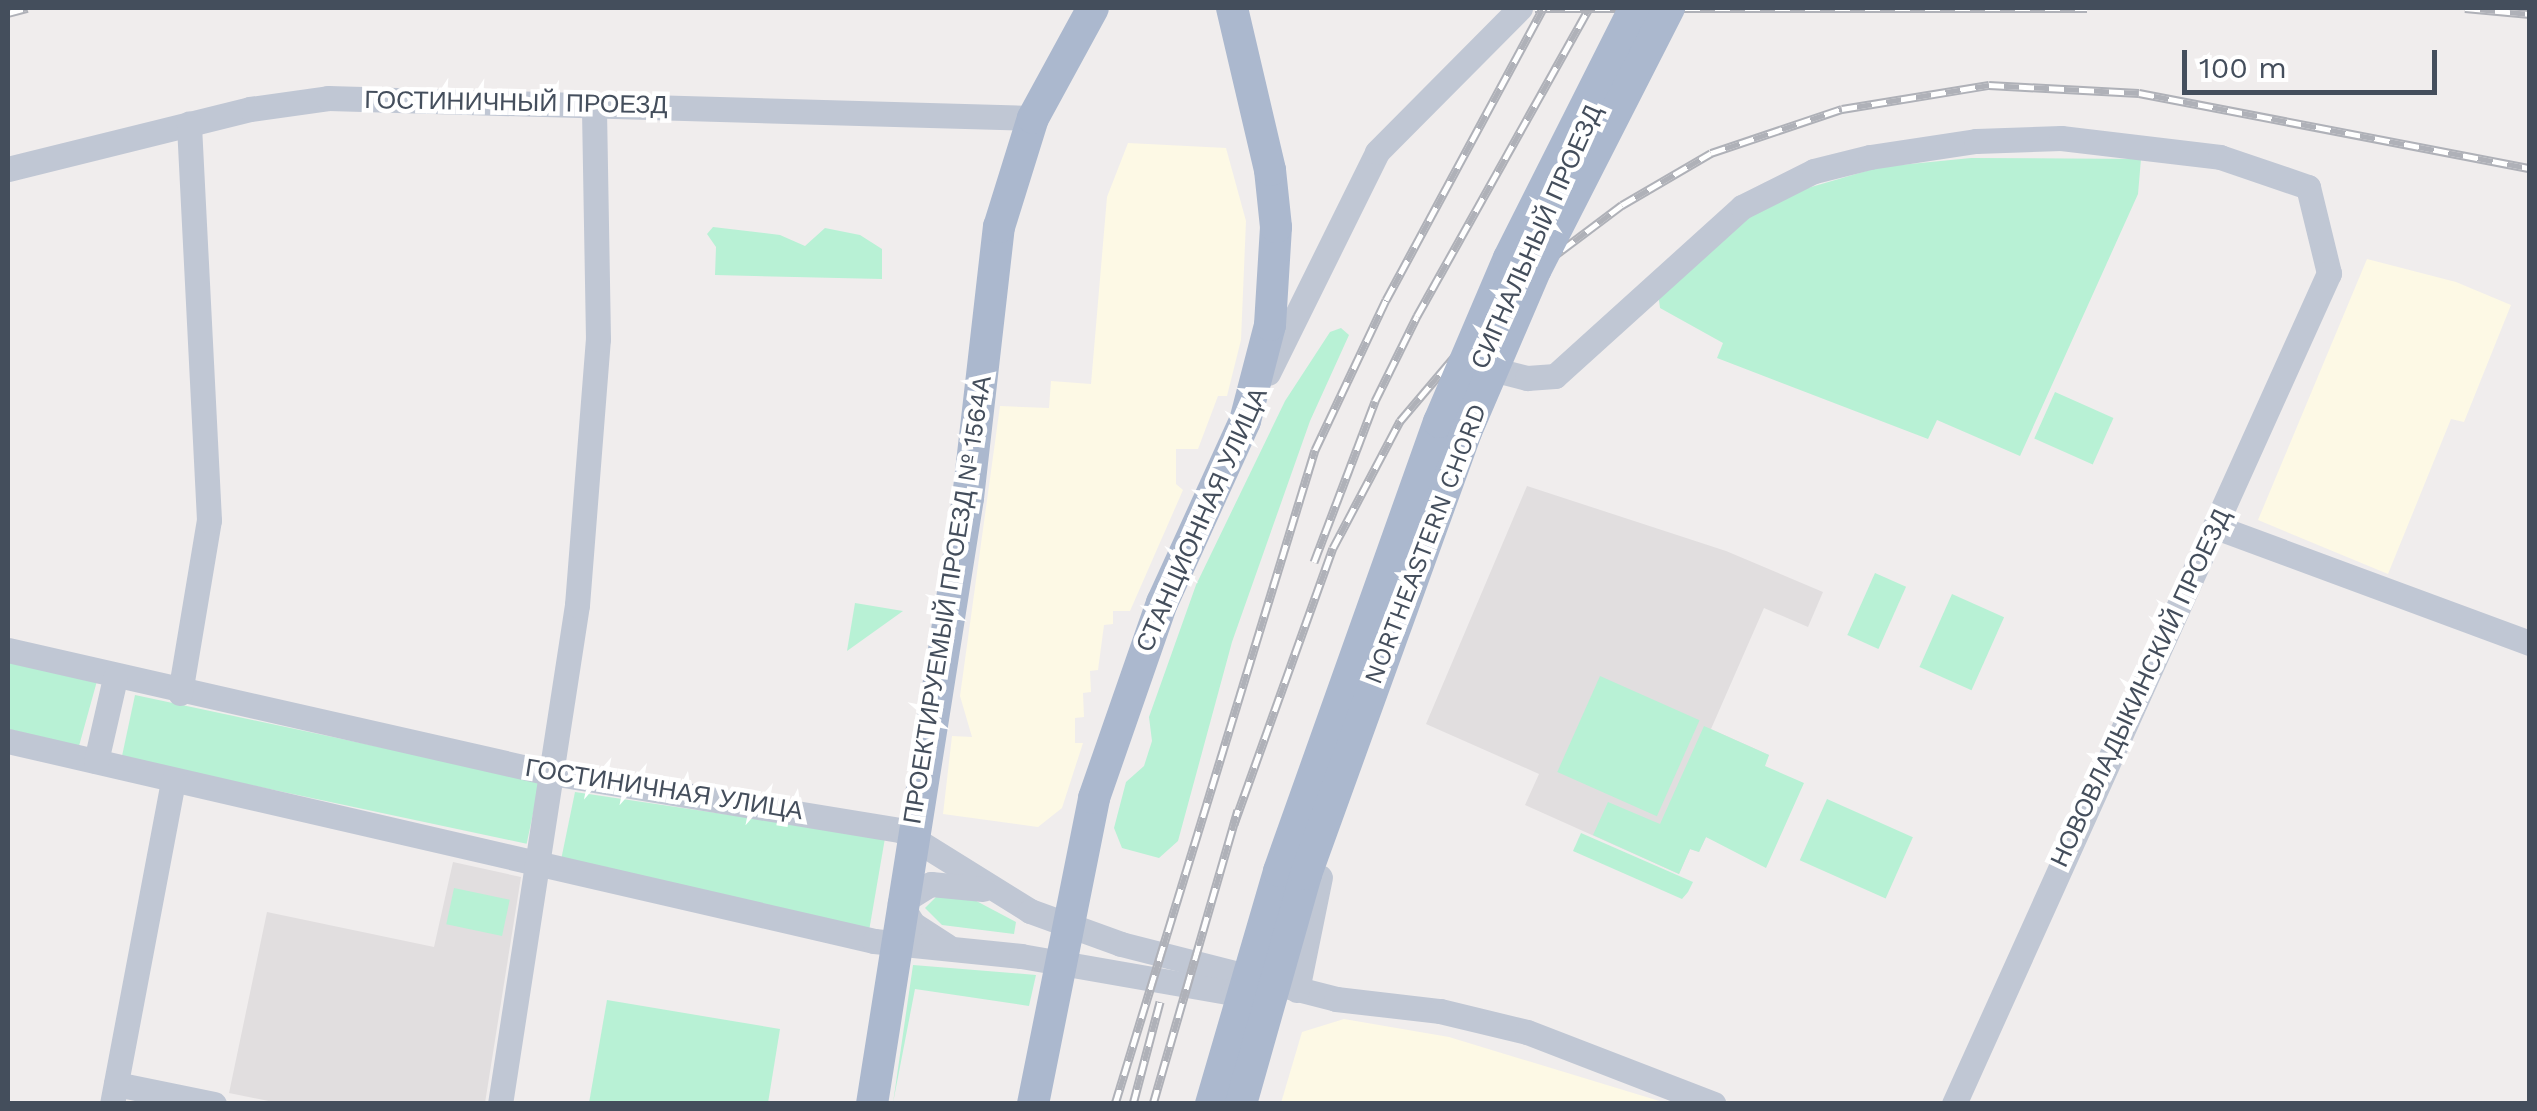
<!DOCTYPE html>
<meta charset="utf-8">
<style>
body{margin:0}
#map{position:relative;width:2537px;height:1111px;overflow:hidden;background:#f0eded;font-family:"Work Sans",sans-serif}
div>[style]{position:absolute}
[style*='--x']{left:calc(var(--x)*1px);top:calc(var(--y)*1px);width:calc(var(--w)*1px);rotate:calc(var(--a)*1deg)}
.commercial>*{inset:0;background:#fdf9e5}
.education>*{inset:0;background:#e1dedf}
.green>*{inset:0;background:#b8f1d5;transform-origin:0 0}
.minor>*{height:25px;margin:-12.5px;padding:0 12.5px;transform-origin:12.5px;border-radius:12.5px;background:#c0c7d4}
.major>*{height:32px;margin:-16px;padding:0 16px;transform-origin:16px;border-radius:16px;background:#abb8ce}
.rail>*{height:9px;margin-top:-4.5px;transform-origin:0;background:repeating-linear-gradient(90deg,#fff 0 15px,#afb1b8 0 30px);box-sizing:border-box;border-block:2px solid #afb1b8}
.major-bridge>*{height:32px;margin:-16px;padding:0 16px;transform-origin:16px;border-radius:16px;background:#abb8ce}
span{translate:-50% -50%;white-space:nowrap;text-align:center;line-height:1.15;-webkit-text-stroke:9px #fff;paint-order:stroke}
.street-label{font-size:25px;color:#444e5c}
.frame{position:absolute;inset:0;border:10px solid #444e5c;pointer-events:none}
.scale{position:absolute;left:2182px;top:50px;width:255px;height:45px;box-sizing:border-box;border:5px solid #444e5c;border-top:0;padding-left:12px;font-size:30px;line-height:35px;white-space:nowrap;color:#444e5c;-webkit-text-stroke:8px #fff;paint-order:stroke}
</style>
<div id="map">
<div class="commercial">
<div style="clip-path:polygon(1128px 143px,1226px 148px,1246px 221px,1241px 340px,1227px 396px,1218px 396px,1198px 449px,1176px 449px,1176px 484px,1183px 490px,1130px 611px,1113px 611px,1113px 624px,1104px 625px,1098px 670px,1090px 671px,1091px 692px,1083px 693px,1084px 717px,1075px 718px,1075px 743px,1083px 743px,1062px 808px,1038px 827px,943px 814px,952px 736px,972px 737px,960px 696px,1000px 406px,1049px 408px,1051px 381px,1091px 384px,1107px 197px)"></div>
<div style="clip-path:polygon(2367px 259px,2456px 282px,2511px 305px,2464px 422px,2451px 419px,2388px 574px,2258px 520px)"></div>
<div style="clip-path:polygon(1344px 1019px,1449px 1037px,1666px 1103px,1281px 1103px,1302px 1032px)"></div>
</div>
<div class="education">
<div style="clip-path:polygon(1527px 486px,1726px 551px,1823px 592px,1808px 627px,1764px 608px,1711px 729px,1769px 755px,1728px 847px,1706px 837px,1699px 852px,1690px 849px,1679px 874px,1525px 805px,1539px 774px,1426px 724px)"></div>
<div style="clip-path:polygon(453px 862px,521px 877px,485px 1103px,283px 1104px,229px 1093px,267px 912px,434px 947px)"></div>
</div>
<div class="green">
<div style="clip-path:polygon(1971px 158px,2141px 159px,2138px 194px,2020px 456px,1937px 420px,1928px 439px,1717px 358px,1723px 343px,1660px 308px,1658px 293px,1754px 213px,1794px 192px,1880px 167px)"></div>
<div style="clip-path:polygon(713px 227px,780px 235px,805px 246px,825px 228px,860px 235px,882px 249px,882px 279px,715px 275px,716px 247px,707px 234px)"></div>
<div style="clip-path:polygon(1341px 328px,1349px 335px,1310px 421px,1232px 642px,1178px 841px,1159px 858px,1122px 848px,1114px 828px,1126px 782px,1144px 766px,1152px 741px,1149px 717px,1196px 585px,1285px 401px,1330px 332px)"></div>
<div style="left:2055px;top:392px;width:64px;height:51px;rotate:24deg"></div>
<div style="left:1875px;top:573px;width:34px;height:68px;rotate:24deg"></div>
<div style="left:1952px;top:594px;width:57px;height:80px;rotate:24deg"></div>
<div style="clip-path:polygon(855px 603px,903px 611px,847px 651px)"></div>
<div style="clip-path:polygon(8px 658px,97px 681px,79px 746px,8px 729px)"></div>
<div style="left:1600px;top:676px;width:109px;height:105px;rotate:24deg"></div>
<div style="left:135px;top:695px;width:414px;height:64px;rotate:12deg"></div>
<div style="clip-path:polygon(1704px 726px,1769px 755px,1765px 766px,1804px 783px,1766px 868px,1706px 837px,1699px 852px,1690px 849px,1679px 874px,1593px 835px,1608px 802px,1660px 824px)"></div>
<div style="clip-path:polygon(575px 792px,885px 838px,869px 931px,561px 860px)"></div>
<div style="left:1827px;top:799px;width:94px;height:67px;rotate:24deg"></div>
<div style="clip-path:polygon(1581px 833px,1693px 882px,1688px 892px,1682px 899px,1573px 851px)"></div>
<div style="left:454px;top:888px;width:57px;height:37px;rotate:12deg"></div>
<div style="clip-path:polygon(938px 895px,965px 895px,1016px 922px,1014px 934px,942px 925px,925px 908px)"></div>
<div style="clip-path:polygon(913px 965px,1036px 975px,1029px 1006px,915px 989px,893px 1103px)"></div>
<div style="clip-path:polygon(607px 1000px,780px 1029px,768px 1103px,589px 1103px)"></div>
</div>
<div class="minor">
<div style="--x:8;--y:169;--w:249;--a:-13.9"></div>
<div style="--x:250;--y:109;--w:79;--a:-8"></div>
<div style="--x:328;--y:98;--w:705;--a:1.62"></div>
<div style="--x:1480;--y:366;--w:49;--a:14.3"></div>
<div style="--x:1527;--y:378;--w:28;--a:-4"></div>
<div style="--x:1555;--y:376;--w:252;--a:-42.1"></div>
<div style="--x:1742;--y:207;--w:80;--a:-26.6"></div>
<div style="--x:1814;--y:171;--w:58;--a:-14"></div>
<div style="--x:1870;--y:157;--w:107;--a:-8.6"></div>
<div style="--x:1976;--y:141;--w:85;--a:-2"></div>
<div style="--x:2061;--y:138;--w:160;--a:6.8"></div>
<div style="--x:2220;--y:157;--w:93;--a:18.8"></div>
<div style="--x:2308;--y:187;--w:89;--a:76.3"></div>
<div style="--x:2329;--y:273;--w:912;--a:114.29"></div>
<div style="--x:1268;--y:373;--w:246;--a:-63.7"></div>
<div style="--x:1377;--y:152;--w:203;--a:-45.2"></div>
<div style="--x:2216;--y:527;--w:335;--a:20.3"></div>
<div style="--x:8;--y:650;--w:551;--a:12.8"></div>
<div style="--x:545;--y:772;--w:360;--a:9.3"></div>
<div style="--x:900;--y:830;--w:153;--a:31.9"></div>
<div style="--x:1030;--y:911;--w:97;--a:19.9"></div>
<div style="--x:1121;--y:944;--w:222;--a:14.3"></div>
<div style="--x:1336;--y:999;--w:105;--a:6.6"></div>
<div style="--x:1440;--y:1011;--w:89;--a:13.6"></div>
<div style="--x:1527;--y:1032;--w:200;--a:21.1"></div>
<div style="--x:180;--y:693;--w:175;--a:-80.5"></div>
<div style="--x:209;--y:520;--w:397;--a:-92.9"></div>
<div style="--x:8;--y:741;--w:889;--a:13"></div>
<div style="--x:874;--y:941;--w:148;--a:5.8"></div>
<div style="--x:1021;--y:956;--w:215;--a:9.9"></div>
<div style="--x:1233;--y:993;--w:25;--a:-12"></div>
<div style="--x:96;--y:761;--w:85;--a:-77.1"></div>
<div style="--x:947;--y:946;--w:40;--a:-147.1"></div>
<div style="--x:913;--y:924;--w:25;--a:-122"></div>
<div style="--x:900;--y:903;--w:36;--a:-32"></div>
<div style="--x:931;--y:884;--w:52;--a:5.5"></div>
<div style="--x:1297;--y:990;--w:115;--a:-78.5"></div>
<div style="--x:116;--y:1084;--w:100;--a:11.5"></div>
<div style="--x:112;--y:1104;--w:329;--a:-79.3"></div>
<div style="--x:500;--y:1104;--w:505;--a:-81.23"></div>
<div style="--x:577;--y:605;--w:267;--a:-85.5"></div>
<div style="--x:598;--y:339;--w:234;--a:-91"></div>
</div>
<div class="major">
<div style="--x:872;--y:1104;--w:614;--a:-81"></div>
<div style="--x:968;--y:498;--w:273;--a:-83.5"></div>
<div style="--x:999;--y:227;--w:114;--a:-72.7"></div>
<div style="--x:1033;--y:118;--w:125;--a:-61.4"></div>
<div style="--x:1033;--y:1104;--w:312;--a:-78.7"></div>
<div style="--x:1094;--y:798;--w:207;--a:-70.8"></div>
<div style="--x:1162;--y:603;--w:200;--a:-65.5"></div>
<div style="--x:1245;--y:421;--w:99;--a:-75.4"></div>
<div style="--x:1270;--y:325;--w:98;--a:-86.5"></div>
<div style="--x:1276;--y:227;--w:57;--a:-96"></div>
<div style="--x:1270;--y:170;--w:166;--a:-103.2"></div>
</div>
<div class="rail">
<div style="--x:1535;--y:8;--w:552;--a:0"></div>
<div style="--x:2465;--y:8;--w:65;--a:5.3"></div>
<div style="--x:8;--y:13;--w:20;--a:-15"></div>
<div style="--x:1314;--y:562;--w:172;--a:-69.2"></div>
<div style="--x:1375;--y:401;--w:95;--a:-63.7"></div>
<div style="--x:1417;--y:316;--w:353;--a:-60.8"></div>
<div style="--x:1234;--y:824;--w:293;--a:-70.3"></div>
<div style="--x:1333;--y:548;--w:144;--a:-62.2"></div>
<div style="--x:1400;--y:421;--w:177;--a:-49.8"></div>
<div style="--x:1514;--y:286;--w:135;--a:-36.9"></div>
<div style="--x:1622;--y:205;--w:103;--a:-30.3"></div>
<div style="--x:1711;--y:153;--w:138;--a:-18.6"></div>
<div style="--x:1842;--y:109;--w:149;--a:-9.3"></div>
<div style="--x:1989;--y:85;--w:150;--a:3.1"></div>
<div style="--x:2139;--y:93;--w:398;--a:10.9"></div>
<div style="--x:1115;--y:1104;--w:684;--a:-73"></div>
<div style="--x:1315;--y:450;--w:166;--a:-64.7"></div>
<div style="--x:1386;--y:300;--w:332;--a:-61.7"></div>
<div style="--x:1133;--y:1104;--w:106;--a:-75.2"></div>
<div style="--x:1153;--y:1104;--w:306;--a:-73.9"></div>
</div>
<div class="major-bridge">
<div style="--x:1211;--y:1104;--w:243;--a:-73.7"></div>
<div style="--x:1279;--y:871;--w:477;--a:-70.4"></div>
<div style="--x:1439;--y:422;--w:178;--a:-66.9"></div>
<div style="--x:1509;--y:258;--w:280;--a:-63.3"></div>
<div style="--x:1241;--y:1104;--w:239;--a:-74.2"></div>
<div style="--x:1306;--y:874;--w:470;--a:-70.1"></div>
<div style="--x:1466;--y:432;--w:177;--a:-66.8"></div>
<div style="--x:1536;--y:269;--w:293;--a:-63"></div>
</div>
<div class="street-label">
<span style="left:516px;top:103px;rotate:1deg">ГОСТИНИЧНЫЙ ПРОЕЗД</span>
<span style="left:1537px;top:237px;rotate:-66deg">СИГНАЛЬНЫЙ ПРОЕЗД</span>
<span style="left:1202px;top:520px;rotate:-66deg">СТАНЦИОННАЯ УЛИЦА</span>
<span style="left:1426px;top:544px;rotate:-69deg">NORTHEASTERN CHORD</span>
<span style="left:948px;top:600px;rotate:-81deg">ПРОЕКТИРУЕМЫЙ ПРОЕЗД № 1564А</span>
<span style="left:2141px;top:688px;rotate:-65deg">НОВОВЛАДЫКИНСКИЙ ПРОЕЗД</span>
<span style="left:664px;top:790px;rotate:9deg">ГОСТИНИЧНАЯ УЛИЦА</span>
</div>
<div class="frame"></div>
<div class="scale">100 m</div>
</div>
